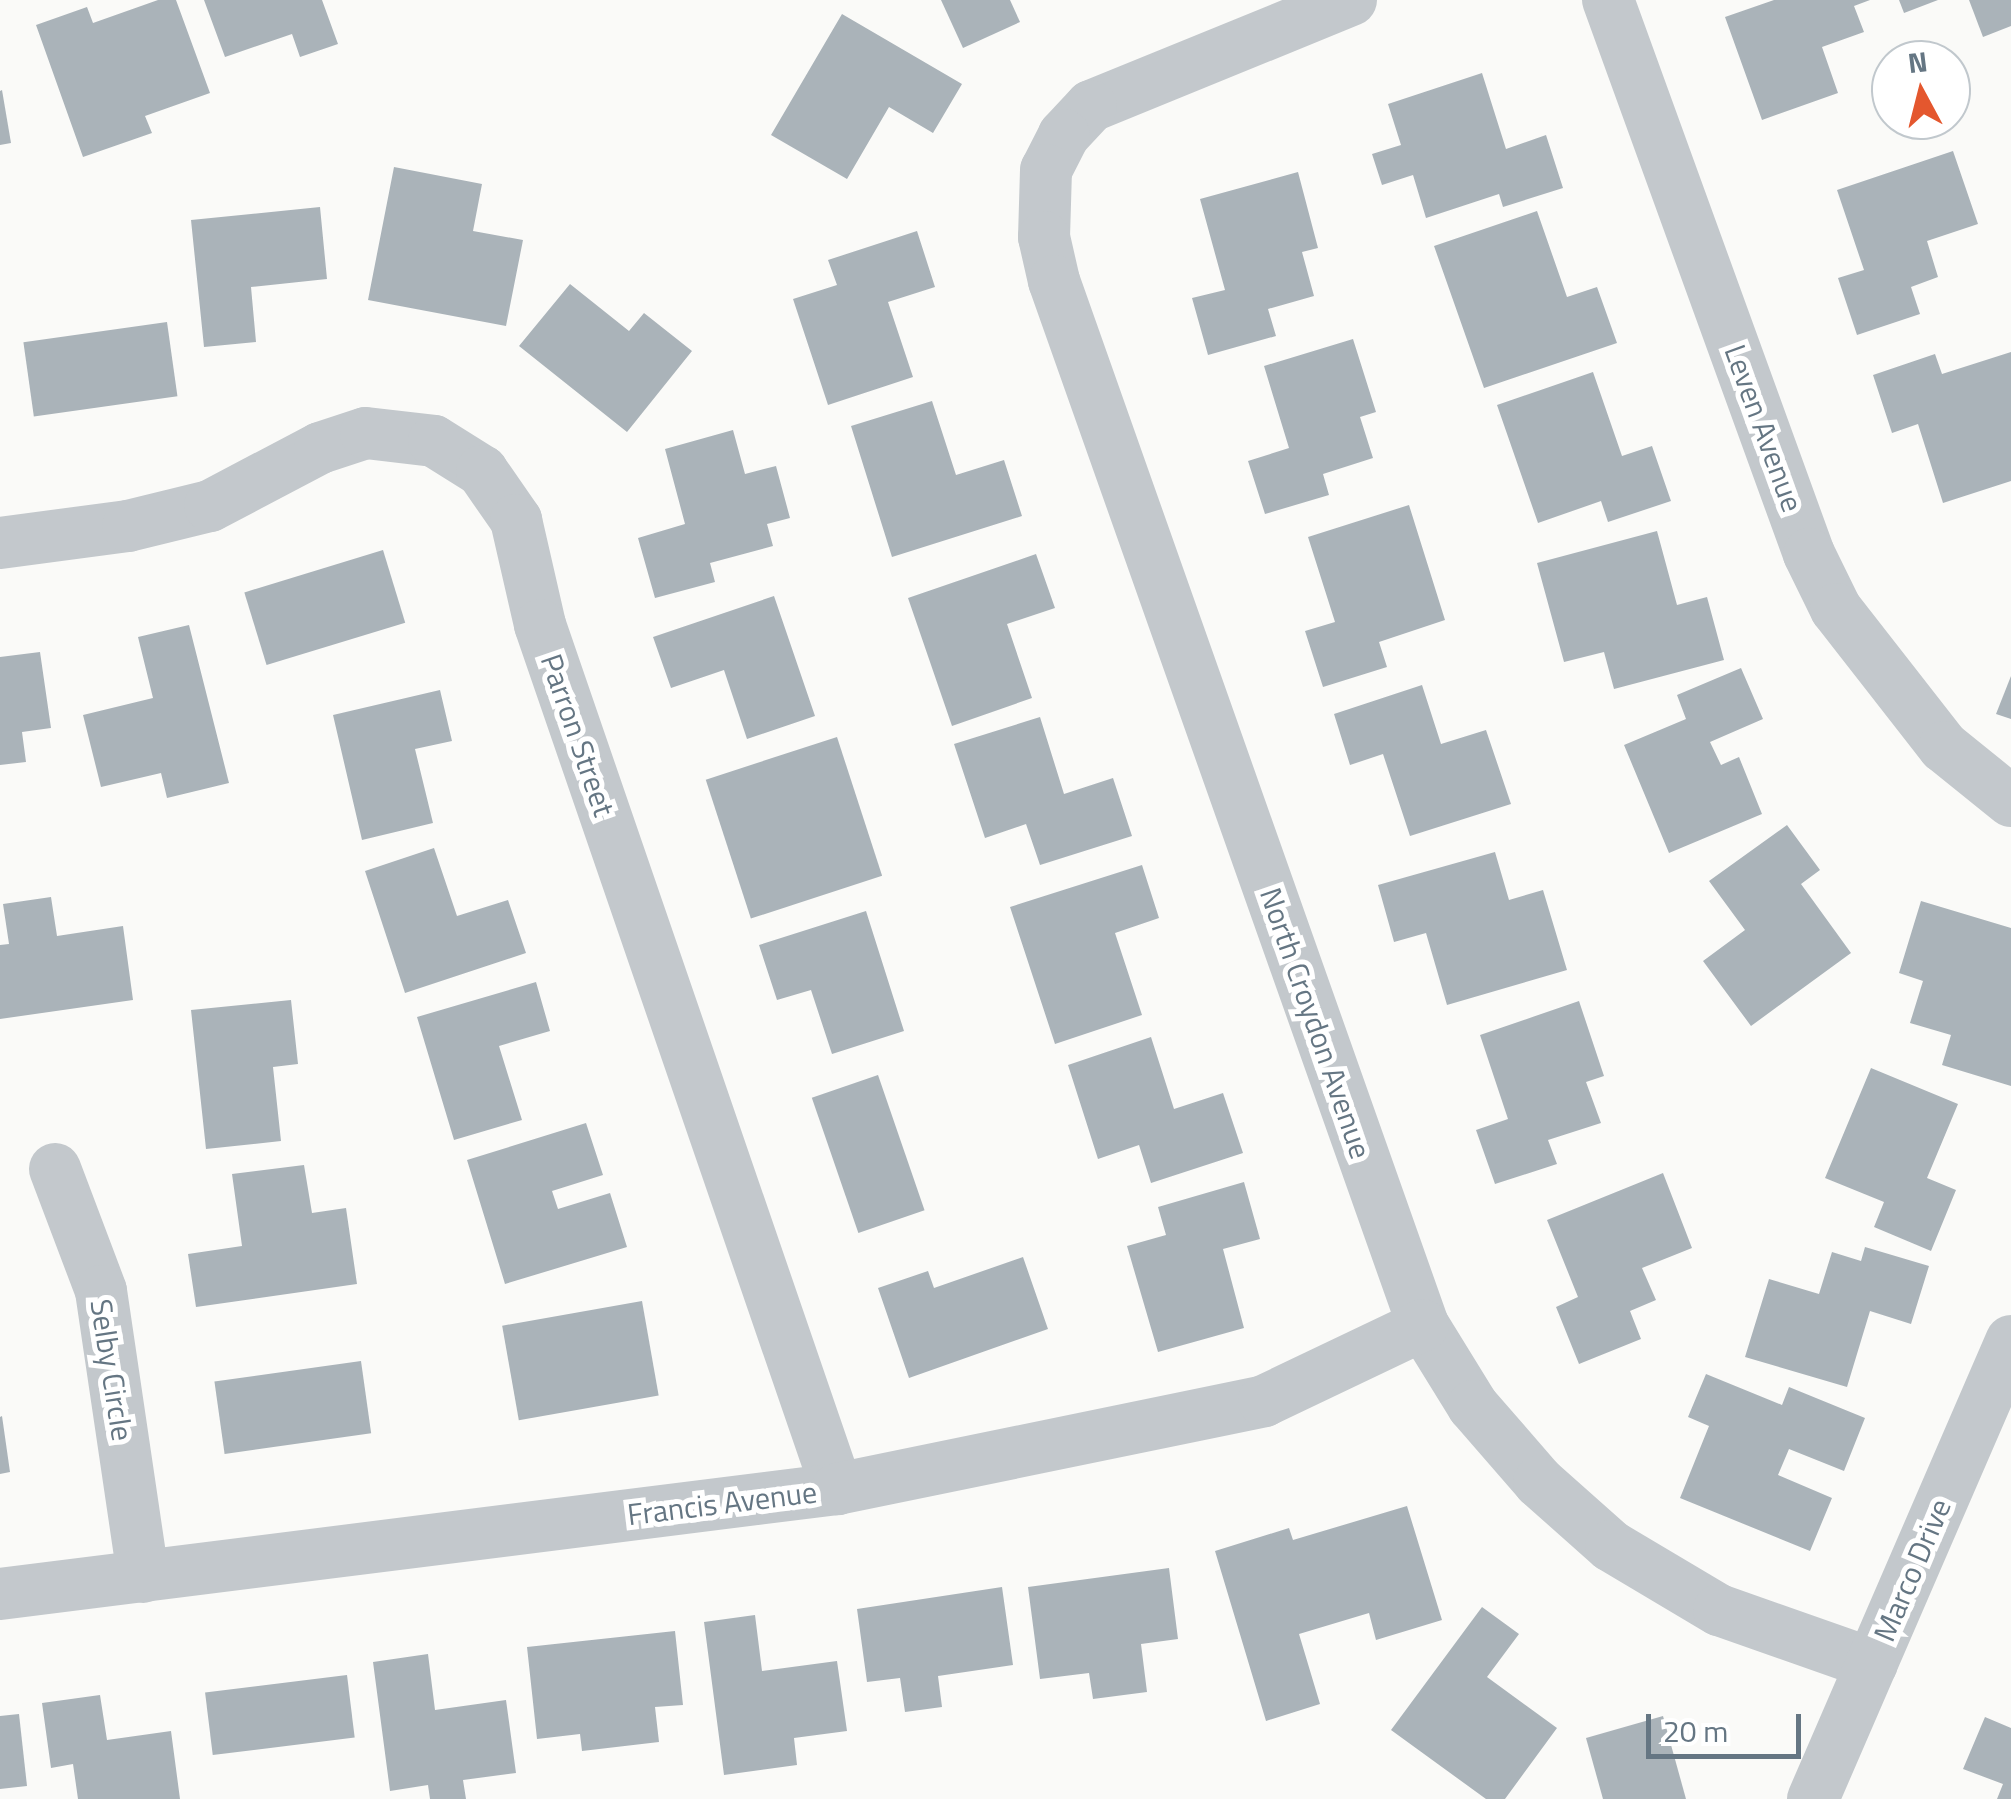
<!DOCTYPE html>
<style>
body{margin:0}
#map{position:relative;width:2011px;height:1799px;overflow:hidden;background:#fafaf8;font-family:"Titillium Web",sans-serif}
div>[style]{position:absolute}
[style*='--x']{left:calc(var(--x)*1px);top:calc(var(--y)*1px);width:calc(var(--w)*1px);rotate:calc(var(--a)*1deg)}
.building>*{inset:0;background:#aab3b9;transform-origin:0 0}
.minor>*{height:52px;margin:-26px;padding:0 26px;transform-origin:26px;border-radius:26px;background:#c3c8cc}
span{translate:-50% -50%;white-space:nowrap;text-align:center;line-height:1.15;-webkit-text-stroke:10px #fff;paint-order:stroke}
.street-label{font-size:30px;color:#657683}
.north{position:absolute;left:1871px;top:40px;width:100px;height:100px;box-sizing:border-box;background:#fff;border:2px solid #c1c8cd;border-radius:50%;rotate:353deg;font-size:28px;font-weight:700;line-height:40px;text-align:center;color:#657683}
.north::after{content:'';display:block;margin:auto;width:35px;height:45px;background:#e4572e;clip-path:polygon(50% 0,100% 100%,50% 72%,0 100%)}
.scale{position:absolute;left:1646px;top:1714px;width:155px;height:45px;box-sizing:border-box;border:5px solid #657683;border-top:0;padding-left:12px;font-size:30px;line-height:35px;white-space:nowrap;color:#657683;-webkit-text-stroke:8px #fff;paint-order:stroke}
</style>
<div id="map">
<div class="building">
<div style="clip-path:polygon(158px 0,176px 0,210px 93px,145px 116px,152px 133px,83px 157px,36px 25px,87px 7px,93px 23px)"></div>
<div style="clip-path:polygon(204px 0,322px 0,338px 44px,300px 57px,292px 34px,225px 57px)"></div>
<div style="clip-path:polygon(941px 0,1010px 0,1020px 22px,963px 48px)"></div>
<div style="clip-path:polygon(1774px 0,1870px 0,1854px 6px,1864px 32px,1822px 47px,1838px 93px,1762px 120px,1725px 17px)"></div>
<div style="clip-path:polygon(1899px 0,1938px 0,1904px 13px)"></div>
<div style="clip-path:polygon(1969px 0,2011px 0,2011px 26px,1983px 37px)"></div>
<div style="clip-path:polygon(842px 14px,962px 84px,933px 133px,889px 107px,847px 179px,771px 135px)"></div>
<div style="clip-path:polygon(1482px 73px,1506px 149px,1546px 135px,1563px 188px,1503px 207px,1499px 194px,1426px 218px,1413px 175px,1382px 185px,1372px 154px,1401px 145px,1388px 104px)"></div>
<div style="clip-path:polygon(2px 90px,11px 143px,0 145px,0 91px)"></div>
<div style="clip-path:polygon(1953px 151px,1978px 224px,1927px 241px,1938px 277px,1911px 287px,1920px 314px,1857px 335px,1838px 278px,1864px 270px,1837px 190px)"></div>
<div style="clip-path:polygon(394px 167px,482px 184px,473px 231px,523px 240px,506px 326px,368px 300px)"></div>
<div style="clip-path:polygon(1298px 172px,1318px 248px,1302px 252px,1314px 296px,1268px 309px,1276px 336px,1208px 355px,1192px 298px,1225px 290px,1200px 199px)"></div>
<div style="clip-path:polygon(320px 207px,327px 279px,251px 287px,256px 342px,204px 347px,191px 220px)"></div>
<div style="clip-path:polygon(1537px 211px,1567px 297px,1597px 287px,1617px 343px,1484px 388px,1434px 246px)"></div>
<div style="clip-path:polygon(917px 231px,935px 287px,888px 302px,913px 377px,828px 405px,793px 299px,837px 285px,828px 260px)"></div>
<div style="clip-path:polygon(570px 284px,629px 331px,644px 313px,692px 351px,627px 432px,519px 346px)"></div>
<div style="left:167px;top:322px;width:75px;height:145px;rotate:82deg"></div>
<div style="clip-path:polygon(1353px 339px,1376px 412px,1360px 417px,1373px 458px,1323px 474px,1329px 495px,1265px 514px,1248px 461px,1289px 448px,1264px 366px)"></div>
<div style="clip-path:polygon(2011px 352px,2011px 481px,1943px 503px,1918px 424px,1892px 433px,1873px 375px,1935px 354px,1942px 374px)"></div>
<div style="clip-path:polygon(1593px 372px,1622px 456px,1652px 446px,1671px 501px,1608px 522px,1601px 501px,1538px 523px,1497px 405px)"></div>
<div style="clip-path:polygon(932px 401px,956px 475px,1004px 460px,1022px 516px,892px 557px,851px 426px)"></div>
<div style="clip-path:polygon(733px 430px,745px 474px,776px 466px,790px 518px,767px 524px,773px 546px,710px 563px,715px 582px,655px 598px,638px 538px,685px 524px,665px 449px)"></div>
<div style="clip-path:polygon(1409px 505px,1445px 620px,1379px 642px,1387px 667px,1323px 687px,1305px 631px,1335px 622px,1308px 537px)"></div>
<div style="clip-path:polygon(1657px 531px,1677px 605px,1707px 597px,1724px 660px,1614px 689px,1604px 652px,1564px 662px,1537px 563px)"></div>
<div style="left:383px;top:550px;width:76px;height:145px;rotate:73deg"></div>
<div style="clip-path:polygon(1036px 554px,1055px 608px,1007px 624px,1032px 698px,952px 726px,908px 598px)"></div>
<div style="clip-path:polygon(774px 596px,815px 716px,747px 739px,724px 670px,671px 688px,653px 637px)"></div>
<div style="clip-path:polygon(189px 625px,229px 783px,167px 798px,161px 773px,101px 787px,83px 715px,153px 698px,138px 637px)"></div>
<div style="clip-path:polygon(40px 652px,51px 728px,22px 732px,26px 762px,0 765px,0 657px)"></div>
<div style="clip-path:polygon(1741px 668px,1763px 719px,1710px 742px,1721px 765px,1739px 757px,1762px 814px,1669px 853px,1624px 745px,1686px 719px,1677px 695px)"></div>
<div style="clip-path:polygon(2011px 676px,2011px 719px,1996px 714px)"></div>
<div style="clip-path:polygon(1422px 685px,1441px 744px,1486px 730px,1511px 804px,1410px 836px,1383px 754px,1350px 765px,1334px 714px)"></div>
<div style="clip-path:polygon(440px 690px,452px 741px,415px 749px,433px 823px,362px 840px,333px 715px)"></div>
<div style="clip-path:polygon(1040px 717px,1064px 794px,1113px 778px,1132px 836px,1040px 865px,1026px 824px,985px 838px,954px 744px)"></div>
<div style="left:837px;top:737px;width:146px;height:138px;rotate:72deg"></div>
<div style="clip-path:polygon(1787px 825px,1820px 870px,1801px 884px,1851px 953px,1751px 1026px,1703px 961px,1745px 930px,1709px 881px)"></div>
<div style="clip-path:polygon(434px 848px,457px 916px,508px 900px,526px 953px,405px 993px,365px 871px)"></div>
<div style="clip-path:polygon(1495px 852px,1509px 900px,1543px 890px,1567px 970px,1447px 1005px,1426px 933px,1394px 942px,1378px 885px)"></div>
<div style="clip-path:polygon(1142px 865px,1159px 918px,1115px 933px,1142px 1015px,1055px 1044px,1010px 907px)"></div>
<div style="clip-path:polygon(51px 897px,57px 936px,123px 926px,133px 1000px,0 1019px,0 945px,9px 944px,3px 904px)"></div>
<div style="clip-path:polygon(1921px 901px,2011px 928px,2011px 1086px,1942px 1065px,1951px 1035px,1910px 1023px,1923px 981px,1899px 973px)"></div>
<div style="clip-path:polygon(866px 911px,904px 1031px,832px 1054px,811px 990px,777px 1000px,759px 945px)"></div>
<div style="clip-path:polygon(536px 982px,550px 1031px,499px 1046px,522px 1120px,454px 1140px,417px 1017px)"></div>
<div style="clip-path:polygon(291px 1000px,298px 1064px,273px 1067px,281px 1141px,206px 1149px,191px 1010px)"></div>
<div style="clip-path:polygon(1579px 1001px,1604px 1076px,1586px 1082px,1601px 1123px,1548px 1140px,1557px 1164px,1495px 1184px,1476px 1130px,1508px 1119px,1480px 1035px)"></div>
<div style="clip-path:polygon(1151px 1037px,1174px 1109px,1223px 1093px,1243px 1153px,1151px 1183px,1139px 1145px,1098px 1159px,1068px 1065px)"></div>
<div style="clip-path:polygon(1871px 1068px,1958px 1104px,1927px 1178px,1956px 1190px,1931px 1251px,1874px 1227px,1884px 1202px,1825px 1178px)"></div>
<div style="left:878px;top:1075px;width:143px;height:70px;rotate:71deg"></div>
<div style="clip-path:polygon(586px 1123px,603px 1175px,552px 1191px,558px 1209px,610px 1193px,627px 1247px,505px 1284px,467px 1160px)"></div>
<div style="clip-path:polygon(304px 1165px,312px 1213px,346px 1208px,357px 1284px,196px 1307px,188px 1254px,242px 1246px,232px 1174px)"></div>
<div style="clip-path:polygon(1663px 1173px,1692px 1248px,1642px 1268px,1656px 1300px,1630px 1311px,1641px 1339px,1579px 1364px,1556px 1307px,1578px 1297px,1547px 1220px)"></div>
<div style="clip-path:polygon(1244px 1182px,1260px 1239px,1223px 1249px,1244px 1328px,1158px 1352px,1127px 1246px,1166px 1235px,1158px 1207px)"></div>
<div style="clip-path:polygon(1865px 1247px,1929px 1266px,1911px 1324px,1870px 1311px,1847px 1387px,1745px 1357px,1769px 1279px,1819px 1294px,1832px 1252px,1861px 1261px)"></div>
<div style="clip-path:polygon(1023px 1257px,1048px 1329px,909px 1378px,878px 1288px,928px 1271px,934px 1288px)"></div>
<div style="left:642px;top:1301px;width:96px;height:142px;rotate:80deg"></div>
<div style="left:361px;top:1361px;width:73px;height:148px;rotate:82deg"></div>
<div style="clip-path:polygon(1706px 1374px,1782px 1405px,1789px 1387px,1865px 1418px,1844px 1471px,1789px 1449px,1778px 1475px,1832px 1498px,1810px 1551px,1680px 1498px,1709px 1426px,1688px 1417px)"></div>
<div style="clip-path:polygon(2px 1416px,10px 1472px,0 1474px,0 1417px)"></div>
<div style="clip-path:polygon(1407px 1506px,1442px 1620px,1376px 1640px,1369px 1613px,1299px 1634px,1320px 1704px,1266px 1721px,1215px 1551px,1289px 1528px,1293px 1540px)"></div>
<div style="clip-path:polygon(1169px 1568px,1178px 1639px,1141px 1644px,1147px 1692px,1093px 1699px,1089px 1673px,1040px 1679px,1028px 1587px)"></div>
<div style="clip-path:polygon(1002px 1587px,1013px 1665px,938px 1676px,942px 1707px,905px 1712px,900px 1678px,867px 1682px,857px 1609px)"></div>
<div style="clip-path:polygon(1482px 1607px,1519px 1634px,1487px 1677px,1557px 1728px,1505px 1799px,1486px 1799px,1391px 1730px)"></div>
<div style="clip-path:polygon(755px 1615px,762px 1671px,837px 1661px,847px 1731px,794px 1738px,797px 1765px,724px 1775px,704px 1622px)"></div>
<div style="clip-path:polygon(675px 1631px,683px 1705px,655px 1707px,659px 1742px,582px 1751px,580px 1734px,537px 1739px,527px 1647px)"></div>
<div style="clip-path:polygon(428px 1654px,435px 1710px,506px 1700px,516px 1773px,463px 1780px,466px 1799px,430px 1799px,428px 1785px,390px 1791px,373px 1662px)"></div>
<div style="left:347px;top:1675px;width:63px;height:143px;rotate:83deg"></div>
<div style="clip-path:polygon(100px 1695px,107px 1740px,171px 1731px,180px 1799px,78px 1799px,73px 1764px,51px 1768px,42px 1703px)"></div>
<div style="clip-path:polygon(19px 1714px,27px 1786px,0 1789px,0 1716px)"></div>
<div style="clip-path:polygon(1663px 1716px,1686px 1799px,1603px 1799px,1586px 1738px)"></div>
<div style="clip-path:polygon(1985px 1717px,2011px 1728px,2011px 1799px,1997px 1799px,2003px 1784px,1963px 1769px)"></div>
</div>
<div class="minor">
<div style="--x:1351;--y:0;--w:281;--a:157.8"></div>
<div style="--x:1091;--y:106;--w:40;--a:133"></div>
<div style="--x:1064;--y:135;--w:39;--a:117"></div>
<div style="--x:1046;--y:170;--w:67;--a:91.7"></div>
<div style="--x:1044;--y:237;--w:45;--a:77.2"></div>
<div style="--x:1054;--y:281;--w:1107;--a:70.53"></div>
<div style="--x:1423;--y:1325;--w:95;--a:58.3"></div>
<div style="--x:1473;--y:1406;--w:101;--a:49"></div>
<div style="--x:1539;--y:1482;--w:96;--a:41.6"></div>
<div style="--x:1611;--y:1546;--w:126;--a:30.7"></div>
<div style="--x:1719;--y:1610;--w:162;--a:19.4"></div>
<div style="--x:1608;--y:0;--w:589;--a:70.06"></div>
<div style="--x:1809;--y:554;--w:61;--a:63.9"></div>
<div style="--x:1836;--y:609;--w:175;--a:52"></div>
<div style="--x:1944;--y:747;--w:86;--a:38.9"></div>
<div style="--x:0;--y:543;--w:129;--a:-7.6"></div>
<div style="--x:128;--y:526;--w:84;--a:-13.7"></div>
<div style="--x:210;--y:506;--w:124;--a:-27.8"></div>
<div style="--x:320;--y:448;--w:48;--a:-18.1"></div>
<div style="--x:366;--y:433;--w:68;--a:6.7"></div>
<div style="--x:434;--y:441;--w:57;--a:32"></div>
<div style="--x:482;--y:471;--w:60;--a:55.2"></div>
<div style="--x:516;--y:520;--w:108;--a:77.1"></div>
<div style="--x:540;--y:625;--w:914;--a:71.03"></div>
<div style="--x:55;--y:1169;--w:130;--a:69.3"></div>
<div style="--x:101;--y:1291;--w:289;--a:81.6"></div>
<div style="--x:0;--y:1594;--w:844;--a:-7.15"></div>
<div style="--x:837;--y:1489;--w:436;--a:-11.6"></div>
<div style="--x:1264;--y:1401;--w:176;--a:-25.5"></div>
<div style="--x:1813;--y:1799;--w:499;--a:-66.6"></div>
</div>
<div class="street-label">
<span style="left:1764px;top:428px;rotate:70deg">Leven Avenue</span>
<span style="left:578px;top:735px;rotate:71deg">Parron Street</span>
<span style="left:1316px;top:1023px;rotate:71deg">North Croydon Avenue</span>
<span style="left:112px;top:1370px;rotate:81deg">Selby Circle</span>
<span style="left:722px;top:1503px;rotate:-7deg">Francis Avenue</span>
<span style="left:1912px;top:1570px;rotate:-67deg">Marco Drive</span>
</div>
<div class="north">N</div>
<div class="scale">20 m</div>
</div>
